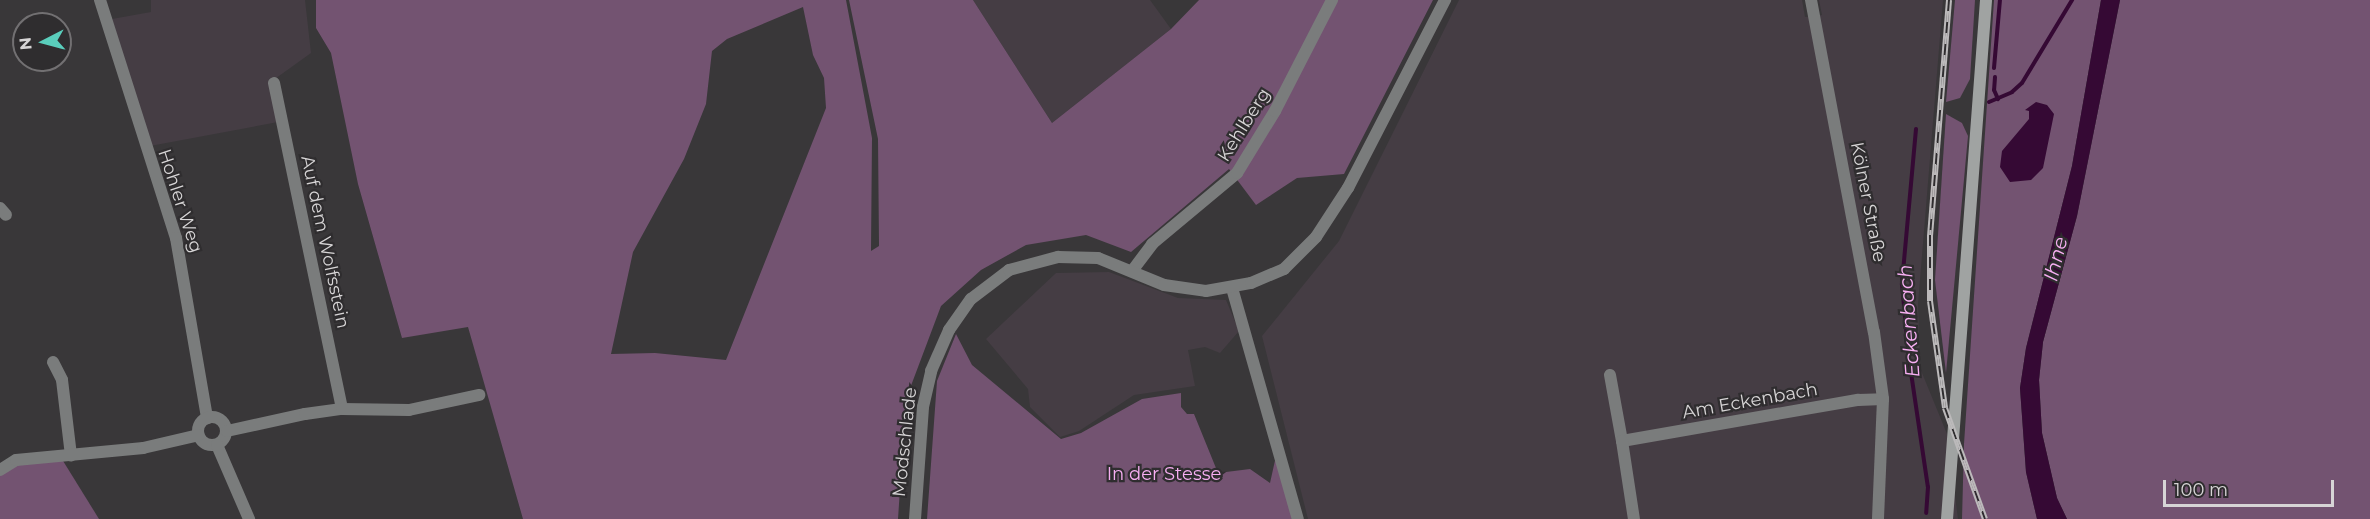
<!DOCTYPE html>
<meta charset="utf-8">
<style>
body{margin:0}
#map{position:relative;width:2370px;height:519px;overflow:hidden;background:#393739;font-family:Montserrat,sans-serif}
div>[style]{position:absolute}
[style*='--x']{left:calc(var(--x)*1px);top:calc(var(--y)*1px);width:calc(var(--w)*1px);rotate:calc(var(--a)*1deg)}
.built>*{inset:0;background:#453d44}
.green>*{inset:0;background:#735371}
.water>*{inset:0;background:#350934}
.stream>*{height:4px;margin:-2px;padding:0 2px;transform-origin:2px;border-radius:2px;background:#350934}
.minor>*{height:12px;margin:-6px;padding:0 6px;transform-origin:6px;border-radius:6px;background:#7a7c7c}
.minor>.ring{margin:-6px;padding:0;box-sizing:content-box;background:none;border:12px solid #7a7c7c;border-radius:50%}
.tertiary>*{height:12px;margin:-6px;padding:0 6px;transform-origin:6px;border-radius:6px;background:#7a7c7c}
.secondary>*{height:12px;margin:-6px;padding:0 6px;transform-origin:6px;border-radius:6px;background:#a0a3a2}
.rail>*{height:6px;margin-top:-3px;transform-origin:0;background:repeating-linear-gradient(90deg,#2f2d2f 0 11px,#bcbabb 0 22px);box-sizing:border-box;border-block:2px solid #bcbabb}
span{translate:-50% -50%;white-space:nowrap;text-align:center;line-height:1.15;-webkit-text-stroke:4.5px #2f2d2f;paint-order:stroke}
.street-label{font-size:18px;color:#d7d5d6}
.park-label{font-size:18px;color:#f7aef2}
.water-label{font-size:20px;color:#f8aff3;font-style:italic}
.north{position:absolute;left:12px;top:12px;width:60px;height:60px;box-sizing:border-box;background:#2f2d2f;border:2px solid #727072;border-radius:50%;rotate:264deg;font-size:16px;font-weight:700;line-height:24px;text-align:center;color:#d7d5d6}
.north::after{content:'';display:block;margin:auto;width:21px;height:27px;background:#5acebc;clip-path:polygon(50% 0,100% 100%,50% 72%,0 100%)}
.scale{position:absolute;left:2163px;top:480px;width:171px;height:27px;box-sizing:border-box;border:3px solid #d7d5d6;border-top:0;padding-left:8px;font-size:18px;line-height:21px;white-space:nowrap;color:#d7d5d6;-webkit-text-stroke:4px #2f2d2f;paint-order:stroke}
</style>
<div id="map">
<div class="built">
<div style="clip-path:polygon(151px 0,305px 0,311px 53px,272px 81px,278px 122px,150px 146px,112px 19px,151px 12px)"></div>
<div style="clip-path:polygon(973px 0,1150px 0,1171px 29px,1052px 123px)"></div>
<div style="clip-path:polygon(1459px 0,1802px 0,1805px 17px,1822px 15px,1819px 0,1943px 0,1918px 304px,1920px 368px,1947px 434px,1958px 519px,1308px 519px,1262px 336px,1339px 241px)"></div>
<div style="clip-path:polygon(1109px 272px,1178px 298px,1226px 300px,1239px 331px,1220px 353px,1205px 347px,1188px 350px,1195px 386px,1134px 395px,1079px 431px,1060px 437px,1030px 407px,1028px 389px,986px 339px,1056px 273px)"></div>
</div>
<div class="green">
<div style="clip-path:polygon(evenodd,316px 0,846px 0,872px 138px,871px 251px,879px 246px,878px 139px,849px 0,973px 0,1052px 123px,1171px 29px,1199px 0,1433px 0,1344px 174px,1297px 178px,1256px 205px,1229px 169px,1131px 252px,1086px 235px,1026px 245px,981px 270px,941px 306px,906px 399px,898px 519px,523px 519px,468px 327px,402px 338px,358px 184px,331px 53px,316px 28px,316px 0,803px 7px,813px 55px,824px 78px,826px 108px,726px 360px,655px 353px,611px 354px,633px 252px,684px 159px,706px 104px,712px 51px,727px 39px,803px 7px)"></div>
<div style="clip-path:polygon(1955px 0,1975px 0,1970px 79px,1960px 98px,1946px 102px)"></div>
<div style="clip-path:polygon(1994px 0,2101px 0,2072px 166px,2026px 348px,2020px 388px,2026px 472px,2037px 519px,1962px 519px,1964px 444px)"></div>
<div style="clip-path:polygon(2120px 0,2370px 0,2370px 519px,2067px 519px,2057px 498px,2042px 433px,2039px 380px,2043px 342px,2077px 216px)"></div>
<div style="clip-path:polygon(1946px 114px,1962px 123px,1968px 136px,1946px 373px,1935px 280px)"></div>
<div style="clip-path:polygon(956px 334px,972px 365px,1061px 439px,1081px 433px,1142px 399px,1181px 393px,1181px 407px,1187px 414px,1194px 414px,1218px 473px,1250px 469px,1270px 483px,1276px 456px,1294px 519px,927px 519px,937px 381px)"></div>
<div style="clip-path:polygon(60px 456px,99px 519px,0 519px,0 470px,16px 460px)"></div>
</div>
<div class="water">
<div style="clip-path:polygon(2101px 0,2120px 0,2077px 216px,2043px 342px,2039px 380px,2042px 433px,2057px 498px,2067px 519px,2037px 519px,2026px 472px,2020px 388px,2026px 348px,2072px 166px)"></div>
<div style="clip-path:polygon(2036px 102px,2047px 105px,2054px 114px,2043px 168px,2031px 180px,2010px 182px,2000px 167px,2002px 151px,2029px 119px,2029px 111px,2025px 110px)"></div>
</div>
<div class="stream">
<div style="--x:1994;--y:68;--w:68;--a:-85"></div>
<div style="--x:1995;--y:77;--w:13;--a:94"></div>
<div style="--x:1994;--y:90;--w:10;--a:66"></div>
<div style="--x:1989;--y:102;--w:25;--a:-23"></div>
<div style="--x:2012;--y:92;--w:13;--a:-42"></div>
<div style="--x:2022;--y:83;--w:97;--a:-58.9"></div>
<div style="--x:1916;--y:129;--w:156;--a:95.2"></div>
<div style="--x:1902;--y:284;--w:75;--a:84.7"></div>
<div style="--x:1909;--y:359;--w:129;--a:81.6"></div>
<div style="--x:1928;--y:487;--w:26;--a:94"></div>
</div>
<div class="minor">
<div style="--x:100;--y:0;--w:250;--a:72.3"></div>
<div style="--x:176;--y:238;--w:183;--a:80.2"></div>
<div style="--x:274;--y:83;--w:333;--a:78.2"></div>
<div style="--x:0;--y:208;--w:9;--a:49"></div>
<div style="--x:1132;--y:271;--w:34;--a:-53"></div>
<div style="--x:1152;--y:244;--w:111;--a:-39.9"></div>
<div style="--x:1237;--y:173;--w:73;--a:-58.5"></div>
<div style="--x:1275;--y:111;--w:125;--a:-62.8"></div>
<div style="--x:1232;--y:288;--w:240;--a:74.1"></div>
<div style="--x:53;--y:362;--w:20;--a:63"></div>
<div style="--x:62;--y:380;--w:76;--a:83.2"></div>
<div style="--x:1610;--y:375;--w:67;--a:79.7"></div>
<div style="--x:1622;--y:441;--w:240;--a:-9.9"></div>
<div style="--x:1858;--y:400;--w:25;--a:-2"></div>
<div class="ring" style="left:198px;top:417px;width:16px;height:16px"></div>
<div style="--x:227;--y:431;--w:80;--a:-12.3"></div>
<div style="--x:305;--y:414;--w:37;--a:-8"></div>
<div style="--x:342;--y:409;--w:67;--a:0.9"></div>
<div style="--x:409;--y:410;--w:72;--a:-12.1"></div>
<div style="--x:1622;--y:441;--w:79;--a:81.3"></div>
<div style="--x:217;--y:445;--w:81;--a:66.6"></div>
<div style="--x:0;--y:470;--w:19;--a:-32"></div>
<div style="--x:16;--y:460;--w:128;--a:-5.4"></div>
<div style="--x:143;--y:448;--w:57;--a:-13.1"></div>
<div style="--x:915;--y:519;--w:112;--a:-85.9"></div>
<div style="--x:923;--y:407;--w:37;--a:-77"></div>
<div style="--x:931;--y:371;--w:45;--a:-66.3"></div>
<div style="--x:949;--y:330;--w:38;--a:-55"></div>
<div style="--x:971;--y:299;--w:48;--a:-37.3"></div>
<div style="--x:1009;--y:270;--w:51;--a:-14.9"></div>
<div style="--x:1058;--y:257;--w:40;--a:1.4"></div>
<div style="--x:1098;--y:258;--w:71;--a:22.2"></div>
<div style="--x:1164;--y:285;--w:42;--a:8.1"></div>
<div style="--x:1206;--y:291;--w:46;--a:-10.1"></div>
<div style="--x:1251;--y:283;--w:36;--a:-23"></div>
<div style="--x:1284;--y:269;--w:45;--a:-45"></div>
<div style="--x:1316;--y:237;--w:59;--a:-56.9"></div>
<div style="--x:1348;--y:188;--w:212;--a:-62.7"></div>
</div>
<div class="tertiary">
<div style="--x:1811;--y:0;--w:338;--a:79.3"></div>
<div style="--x:1874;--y:332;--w:68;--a:82.3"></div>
<div style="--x:1883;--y:399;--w:120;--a:92.4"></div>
</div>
<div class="secondary">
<div style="--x:1947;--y:519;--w:520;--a:-85.7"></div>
</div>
<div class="rail">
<div style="--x:1949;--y:0;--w:236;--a:94.6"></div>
<div style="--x:1930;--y:235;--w:66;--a:90"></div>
<div style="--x:1930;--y:301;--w:108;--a:82"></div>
<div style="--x:1945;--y:408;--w:118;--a:70.2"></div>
</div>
<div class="street-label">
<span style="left:1244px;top:125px;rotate:-58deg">Kehlberg</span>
<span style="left:180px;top:201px;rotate:72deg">Hohler Weg</span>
<span style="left:1868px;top:202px;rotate:79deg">Kölner Straße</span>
<span style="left:325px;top:242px;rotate:78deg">Auf dem Wolfsstein</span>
<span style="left:1750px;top:401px;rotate:-10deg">Am Eckenbach</span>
<span style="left:905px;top:442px;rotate:-84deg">Modschlade</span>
</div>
<div class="park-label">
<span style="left:1164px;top:474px">In der Stesse</span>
</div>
<div class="water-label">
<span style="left:2056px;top:259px;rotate:-76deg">Ihne</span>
<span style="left:1909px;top:321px;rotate:-94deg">Eckenbach</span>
</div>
<div class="north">N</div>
<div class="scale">100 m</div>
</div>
